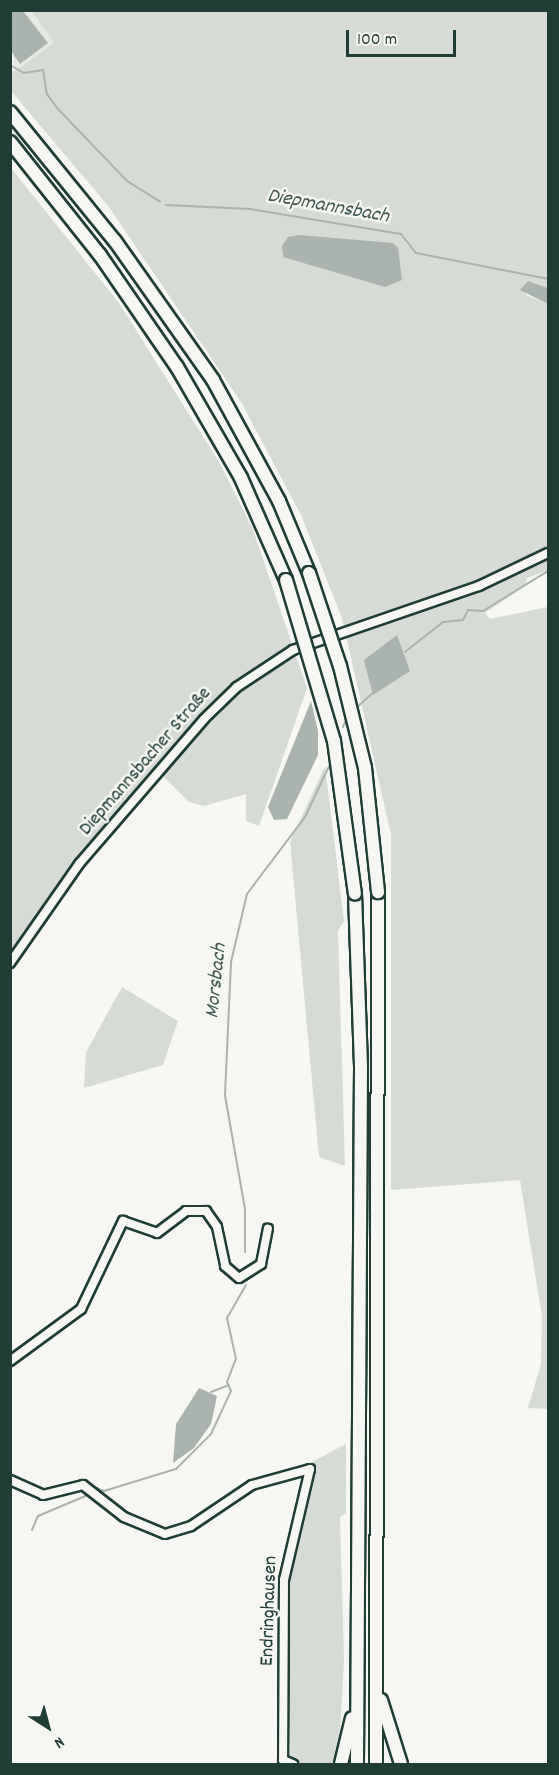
<!DOCTYPE html>
<meta charset="utf-8">
<style>
body{margin:0}
#map{position:relative;width:559px;height:1775px;overflow:hidden;background:#f6f6f2;font-family:Dekko,sans-serif}
div>[style]{position:absolute}
[style*='--x']{left:calc(var(--x)*1px);top:calc(var(--y)*1px);width:calc(var(--w)*1px);rotate:calc(var(--a)*1deg)}
.built>*{inset:0;background:#e6e8e4}
.green>*{inset:0;background:#d6dbd6}
.water>*{inset:0;background:#aab3ae}
.stream>*{height:2px;margin:-1px;padding:0 1px;transform-origin:1px;border-radius:1px;background:#aab3ae}
.roads{filter:drop-shadow(2px 0 #1f3d34) drop-shadow(-2px 0 #1f3d34) drop-shadow(0 2px #1f3d34) drop-shadow(0 -2px #1f3d34)}
.minor>*{height:8px;margin:-4px;padding:0 4px;transform-origin:4px;border-radius:4px;background:#f6f6f2}
.highway>*{height:12px;margin:-6px;padding:0 6px;transform-origin:6px;border-radius:6px;background:#f6f6f2}
.bridges{filter:drop-shadow(2px 0 #1f3d34) drop-shadow(-2px 0 #1f3d34) drop-shadow(0 2px #1f3d34) drop-shadow(0 -2px #1f3d34)}
.highway-bridge>*{height:12px;margin:-6px;padding:0 6px;transform-origin:6px;border-radius:6px;background:#f6f6f2}
span{translate:-50% -50%;white-space:nowrap;text-align:center;line-height:1.15;-webkit-text-stroke:5px #f6f6f2;paint-order:stroke}
.street-label{font-size:20px;color:#1f3d34}
.water-label{font-size:21px;color:#425a52;font-style:italic}
.frame{position:absolute;inset:0;border:12px solid #1f3d34;pointer-events:none}
.north{position:absolute;left:18px;top:1697px;width:60px;height:60px;-webkit-text-stroke:4px #f6f6f2;paint-order:stroke;rotate:144deg;font-size:16px;font-weight:700;line-height:24px;text-align:center;color:#1f3d34}
.north::after{content:'';display:block;margin:auto;width:21px;height:27px;background:#1f3d34;clip-path:polygon(50% 0,100% 100%,50% 72%,0 100%)}
.scale{position:absolute;left:346px;top:30px;width:110px;height:27px;box-sizing:border-box;border:3px solid #1f3d34;border-top:0;padding-left:8px;font-size:18px;line-height:21px;white-space:nowrap;color:#1f3d34;-webkit-text-stroke:4px #f6f6f2;paint-order:stroke}
</style>
<div id="map">
<div class="built">
<div style="clip-path:polygon(10px 11px,32px 11px,55px 43px,14px 72px)"></div>
</div>
<div class="green">
<div style="clip-path:polygon(32px 11px,548px 11px,548px 288px,528px 281px,526px 295px,548px 304px,548px 570px,527px 578px,525px 586px,485px 613px,490px 619px,548px 607px,548px 1409px,528px 1408px,541px 1364px,542px 1316px,520px 1180px,391px 1190px,391px 835px,342px 618px,301px 515px,241px 402px,109px 207px,11px 91px,10px 67px,14px 72px,54px 43px)"></div>
<div style="clip-path:polygon(11px 168px,119px 303px,219px 462px,252px 527px,307px 688px,259px 826px,246px 821px,246px 794px,204px 806px,189px 802px,157px 770px,11px 959px)"></div>
<div style="clip-path:polygon(325px 766px,344px 921px,338px 931px,345px 1166px,319px 1157px,290px 842px)"></div>
<div style="clip-path:polygon(122px 987px,178px 1021px,163px 1065px,84px 1088px,86px 1052px)"></div>
<div style="clip-path:polygon(346px 1444px,346px 1513px,340px 1517px,344px 1659px,339px 1755px,336px 1764px,298px 1764px,299px 1759px,286px 1755px,286px 1573px,315px 1472px,304px 1466px)"></div>
</div>
<div class="water">
<div style="clip-path:polygon(11px 10px,23px 11px,48px 43px,20px 64px,11px 51px)"></div>
<div style="clip-path:polygon(299px 235px,393px 243px,398px 248px,402px 280px,385px 287px,283px 257px,282px 246px,288px 237px)"></div>
<div style="clip-path:polygon(528px 281px,548px 288px,548px 304px,520px 290px)"></div>
<div style="clip-path:polygon(397px 635px,410px 671px,373px 695px,364px 660px)"></div>
<div style="clip-path:polygon(311px 701px,318px 731px,318px 755px,287px 819px,274px 820px,268px 807px)"></div>
<div style="clip-path:polygon(199px 1388px,217px 1396px,211px 1424px,194px 1448px,173px 1463px,176px 1424px)"></div>
</div>
<div class="stream">
<div style="--x:10;--y:65;--w:16;--a:30"></div>
<div style="--x:24;--y:73;--w:19;--a:-9"></div>
<div style="--x:43;--y:70;--w:24;--a:81"></div>
<div style="--x:47;--y:94;--w:19;--a:54"></div>
<div style="--x:58;--y:109;--w:100;--a:46.2"></div>
<div style="--x:127;--y:181;--w:39;--a:32"></div>
<div style="--x:166;--y:205;--w:84;--a:2.7"></div>
<div style="--x:250;--y:209;--w:153;--a:9.4"></div>
<div style="--x:401;--y:234;--w:24;--a:52"></div>
<div style="--x:416;--y:253;--w:135;--a:11.1"></div>
<div style="--x:405;--y:652;--w:48;--a:-38.3"></div>
<div style="--x:443;--y:622;--w:20;--a:-6"></div>
<div style="--x:463;--y:620;--w:11;--a:-63"></div>
<div style="--x:468;--y:610;--w:15;--a:4"></div>
<div style="--x:483;--y:611;--w:76;--a:-31.6"></div>
<div style="--x:356;--y:708;--w:24;--a:-42"></div>
<div style="--x:343;--y:727;--w:12;--a:-66"></div>
<div style="--x:245;--y:1252;--w:43;--a:-90"></div>
<div style="--x:245;--y:1209;--w:116;--a:-100"></div>
<div style="--x:225;--y:1095;--w:133;--a:-87.4"></div>
<div style="--x:231;--y:962;--w:70;--a:-76.8"></div>
<div style="--x:247;--y:894;--w:96;--a:-53"></div>
<div style="--x:305;--y:817;--w:61;--a:-64.7"></div>
<div style="--x:211;--y:1392;--w:19;--a:-21"></div>
<div style="--x:97;--y:1488;--w:8;--a:23"></div>
<div style="--x:104;--y:1491;--w:75;--a:-17"></div>
<div style="--x:176;--y:1469;--w:49;--a:-45"></div>
<div style="--x:211;--y:1434;--w:47;--a:-65.1"></div>
<div style="--x:231;--y:1391;--w:10;--a:-114"></div>
<div style="--x:227;--y:1382;--w:25;--a:-69"></div>
<div style="--x:236;--y:1359;--w:42;--a:-102.4"></div>
<div style="--x:227;--y:1318;--w:38;--a:-60"></div>
<div style="--x:32;--y:1530;--w:15;--a:-67"></div>
<div style="--x:38;--y:1516;--w:56;--a:-22.9"></div>
</div>
<div class="roads">
<div class="minor">
<div style="--x:10;--y:963;--w:121;--a:-55.1"></div>
<div style="--x:79;--y:864;--w:191;--a:-49.2"></div>
<div style="--x:204;--y:719;--w:46;--a:-44.1"></div>
<div style="--x:237;--y:687;--w:67;--a:-33.5"></div>
<div style="--x:293;--y:650;--w:197;--a:-19"></div>
<div style="--x:479;--y:586;--w:76;--a:-25.6"></div>
<div style="--x:10;--y:1361;--w:88;--a:-36.2"></div>
<div style="--x:81;--y:1309;--w:98;--a:-64.5"></div>
<div style="--x:123;--y:1221;--w:36;--a:19"></div>
<div style="--x:157;--y:1233;--w:36;--a:-37"></div>
<div style="--x:186;--y:1211;--w:20;--a:0"></div>
<div style="--x:206;--y:1211;--w:19;--a:55"></div>
<div style="--x:217;--y:1227;--w:40;--a:78"></div>
<div style="--x:225;--y:1266;--w:18;--a:41"></div>
<div style="--x:239;--y:1278;--w:26;--a:-32"></div>
<div style="--x:261;--y:1264;--w:36;--a:-79"></div>
<div style="--x:10;--y:1480;--w:36;--a:24"></div>
<div style="--x:43;--y:1495;--w:41;--a:-14"></div>
<div style="--x:83;--y:1485;--w:52;--a:38"></div>
<div style="--x:124;--y:1517;--w:44;--a:22.5"></div>
<div style="--x:165;--y:1534;--w:27;--a:-17"></div>
<div style="--x:191;--y:1526;--w:73;--a:-33.9"></div>
<div style="--x:252;--y:1485;--w:60;--a:-15.4"></div>
<div style="--x:310;--y:1469;--w:114;--a:103.2"></div>
<div style="--x:284;--y:1580;--w:180;--a:90.3"></div>
<div style="--x:283;--y:1760;--w:11;--a:22"></div>
</div>
<div class="highway">
<div style="--x:10;--y:112;--w:166;--a:50.9"></div>
<div style="--x:115;--y:241;--w:170;--a:54.8"></div>
<div style="--x:213;--y:380;--w:138;--a:61.4"></div>
<div style="--x:279;--y:501;--w:78;--a:67.4"></div>
<div style="--x:10;--y:142;--w:144;--a:51.5"></div>
<div style="--x:100;--y:255;--w:136;--a:55.5"></div>
<div style="--x:177;--y:367;--w:128;--a:60"></div>
<div style="--x:241;--y:478;--w:111;--a:66.2"></div>
<div style="--x:355;--y:894;--w:174;--a:88"></div>
<div style="--x:361;--y:1068;--w:696;--a:90.33"></div>
<div style="--x:381;--y:1700;--w:67;--a:72.6"></div>
<div style="--x:341;--y:1764;--w:47;--a:-76.6"></div>
<div style="--x:376;--y:1764;--w:872;--a:-89.87"></div>
</div>
</div>
<div class="bridges">
<div class="highway-bridge">
<div style="--x:309;--y:573;--w:98;--a:71.6"></div>
<div style="--x:340;--y:666;--w:105;--a:76.2"></div>
<div style="--x:365;--y:768;--w:125;--a:84"></div>
<div style="--x:286;--y:580;--w:168;--a:73.4"></div>
<div style="--x:334;--y:741;--w:154;--a:82.2"></div>
</div>
</div>
<div class="street-label">
<span style="left:146px;top:762px;rotate:-49deg">Diepmannsbacher Straße</span>
<span style="left:270px;top:1611px;rotate:-88deg">Endringhausen</span>
</div>
<div class="water-label">
<span style="left:328px;top:207px;rotate:10deg">Diepmannsbach</span>
<span style="left:217px;top:981px;rotate:-84deg">Morsbach</span>
</div>
<div class="frame"></div>
<div class="north">N</div>
<div class="scale">100 m</div>
</div>
